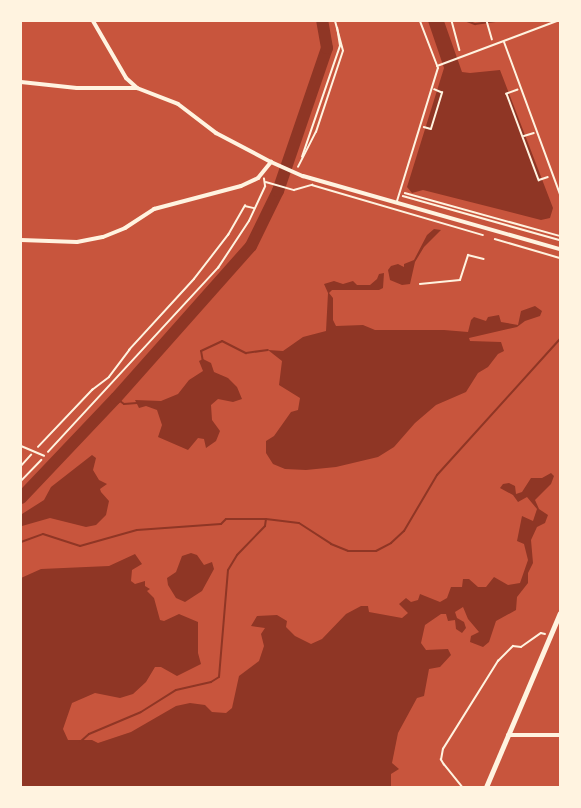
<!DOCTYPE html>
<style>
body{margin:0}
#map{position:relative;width:581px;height:808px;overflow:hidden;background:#c8553d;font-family:"Playfair Display",serif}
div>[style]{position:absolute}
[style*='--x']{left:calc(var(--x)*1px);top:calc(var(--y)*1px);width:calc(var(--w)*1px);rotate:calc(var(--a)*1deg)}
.water>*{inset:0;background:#8f3625}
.stream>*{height:2px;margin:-1px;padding:0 1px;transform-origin:1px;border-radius:1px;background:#8f3625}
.river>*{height:12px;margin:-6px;padding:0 6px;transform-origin:6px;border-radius:6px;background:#8f3625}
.path>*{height:1.5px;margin:-0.75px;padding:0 0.75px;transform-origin:0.75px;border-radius:0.75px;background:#fff3e0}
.service>*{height:2px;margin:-1px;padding:0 1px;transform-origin:1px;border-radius:1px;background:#fff3e0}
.minor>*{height:4px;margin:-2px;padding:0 2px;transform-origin:2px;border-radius:2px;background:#fff3e0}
.tertiary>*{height:5px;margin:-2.5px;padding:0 2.5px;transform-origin:2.5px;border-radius:2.5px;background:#fff3e0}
span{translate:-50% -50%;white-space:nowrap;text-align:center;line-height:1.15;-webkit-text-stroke:6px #fff3e0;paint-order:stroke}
.frame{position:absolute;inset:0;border:22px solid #fff3e0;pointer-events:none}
</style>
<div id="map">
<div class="water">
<div style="clip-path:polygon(428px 21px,444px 21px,462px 72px,470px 73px,500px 70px,553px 208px,550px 218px,541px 220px,423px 190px,412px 193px,407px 187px,444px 68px)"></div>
<div style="clip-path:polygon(434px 229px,441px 230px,424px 247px,415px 262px,410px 284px,402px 285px,390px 280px,388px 270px,391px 266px,398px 264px,404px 267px,404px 264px,414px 260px,427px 235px)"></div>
<div style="clip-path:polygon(384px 273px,383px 288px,379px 290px,332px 290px,329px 293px,333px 298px,333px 320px,336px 326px,363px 325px,375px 330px,444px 330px,468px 332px,471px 320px,474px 317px,486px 321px,488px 317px,499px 315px,501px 322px,518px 325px,521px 311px,535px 306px,542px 311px,540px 316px,525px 321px,517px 327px,469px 338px,470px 341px,501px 342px,504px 351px,498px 354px,488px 367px,478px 373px,466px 392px,436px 405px,415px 423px,394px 447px,378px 457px,336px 467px,306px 470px,285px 469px,273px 464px,266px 453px,266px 441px,274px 436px,291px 412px,298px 410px,300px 398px,279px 385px,282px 361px,268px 350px,283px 351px,303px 337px,326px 331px,328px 293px,324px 284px,334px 281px,343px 284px,353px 281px,357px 285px,370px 285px,377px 279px,379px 274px)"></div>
<div style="clip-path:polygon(203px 359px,211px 363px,214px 372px,228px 378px,237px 387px,242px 399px,233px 402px,218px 399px,211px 405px,212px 420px,220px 431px,216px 441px,206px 448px,204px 439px,198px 438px,188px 450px,158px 437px,162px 425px,157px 410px,146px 406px,139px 408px,135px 400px,161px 401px,178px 394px,189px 380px,203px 371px,199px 361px)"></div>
<div style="clip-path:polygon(92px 455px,96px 458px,93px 470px,99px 480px,107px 484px,100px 489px,101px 492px,109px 501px,106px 515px,96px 525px,86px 527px,50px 518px,22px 526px,22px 514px,44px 500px,51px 487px)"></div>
<div style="clip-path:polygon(551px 473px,554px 476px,551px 484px,535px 500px,539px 509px,548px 515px,545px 523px,537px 527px,531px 540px,533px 563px,528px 573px,528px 583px,517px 597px,516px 610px,496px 621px,489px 642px,483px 647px,470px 642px,471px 636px,479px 632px,468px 619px,463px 607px,455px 612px,457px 618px,464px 622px,466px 628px,462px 633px,456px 629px,455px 620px,448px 621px,446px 614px,441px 614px,425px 625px,421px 643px,426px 650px,448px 649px,451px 655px,440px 667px,429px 669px,424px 696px,417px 698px,398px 733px,392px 763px,399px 769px,391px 774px,391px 787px,21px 787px,21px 578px,41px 569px,109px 566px,135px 554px,142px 564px,132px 570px,131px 581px,135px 584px,145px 581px,145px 586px,150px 589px,147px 591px,154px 598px,160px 620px,164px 621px,179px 614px,198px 622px,198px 653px,201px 664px,177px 676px,161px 667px,155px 667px,146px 682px,133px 694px,120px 698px,95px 693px,72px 703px,63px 729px,68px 740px,92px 740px,98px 743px,131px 732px,176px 706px,190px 703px,205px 705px,212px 712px,226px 713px,232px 708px,239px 676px,259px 661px,264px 646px,261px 634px,265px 628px,251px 626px,257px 616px,277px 615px,287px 621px,286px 627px,295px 636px,311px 644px,322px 639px,346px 614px,361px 606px,368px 606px,369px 612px,402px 618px,408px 613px,399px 604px,406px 598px,411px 602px,418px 600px,420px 594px,440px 602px,447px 598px,451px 587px,462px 587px,463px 579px,469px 579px,478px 587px,486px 587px,494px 577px,508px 585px,520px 583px,528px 560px,524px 544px,517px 541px,522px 516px,533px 521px,537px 509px,527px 497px,518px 502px,513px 495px,500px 488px,503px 484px,509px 483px,515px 486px,516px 494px,522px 492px,531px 478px,542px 478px)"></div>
<div style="clip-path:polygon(191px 553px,197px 555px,204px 565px,212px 562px,214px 569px,202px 591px,185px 602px,176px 598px,168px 585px,167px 578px,176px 572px,182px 556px)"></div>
</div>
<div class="stream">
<div style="--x:467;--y:21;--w:9;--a:21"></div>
<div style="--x:475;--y:24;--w:21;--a:-8"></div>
<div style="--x:203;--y:362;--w:11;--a:-100"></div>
<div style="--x:201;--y:351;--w:23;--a:-25"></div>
<div style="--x:222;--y:341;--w:27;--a:27"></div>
<div style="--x:246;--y:353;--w:22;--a:-8"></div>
<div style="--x:116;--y:398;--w:10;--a:37"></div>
<div style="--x:124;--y:404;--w:13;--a:-4"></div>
<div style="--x:21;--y:542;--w:23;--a:-20"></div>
<div style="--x:43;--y:534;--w:39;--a:18"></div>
<div style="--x:80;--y:546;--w:59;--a:-15.7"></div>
<div style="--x:137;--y:530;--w:84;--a:-4.1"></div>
<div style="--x:221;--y:524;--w:7;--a:-45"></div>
<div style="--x:226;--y:519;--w:40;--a:0"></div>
<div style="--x:80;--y:742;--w:12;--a:-42"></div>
<div style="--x:89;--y:734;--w:56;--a:-22.9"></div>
<div style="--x:141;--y:712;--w:41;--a:-32.2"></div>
<div style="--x:176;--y:690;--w:36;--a:-13"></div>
<div style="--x:211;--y:682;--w:9;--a:-32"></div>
<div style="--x:219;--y:677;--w:107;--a:-85.2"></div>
<div style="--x:228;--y:570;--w:17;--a:-59"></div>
<div style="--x:237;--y:555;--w:40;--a:-46"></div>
<div style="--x:265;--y:526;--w:7;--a:-82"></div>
<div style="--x:266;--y:519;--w:33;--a:7"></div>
<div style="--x:299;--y:523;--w:38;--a:33"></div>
<div style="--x:331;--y:544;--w:18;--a:22"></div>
<div style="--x:348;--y:551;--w:28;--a:0"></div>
<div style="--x:376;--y:551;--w:17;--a:-28"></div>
<div style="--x:391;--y:543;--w:18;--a:-43"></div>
<div style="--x:404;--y:531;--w:65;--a:-59.5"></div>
<div style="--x:437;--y:475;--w:183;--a:-47.9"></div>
</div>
<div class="river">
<div style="--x:21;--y:498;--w:138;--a:-46.5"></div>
<div style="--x:116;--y:398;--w:203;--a:-48.4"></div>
<div style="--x:251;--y:246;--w:61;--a:-63.9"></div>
<div style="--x:278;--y:191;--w:151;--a:-71.1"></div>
<div style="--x:327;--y:48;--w:27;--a:-100"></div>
</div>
<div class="path">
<div style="--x:452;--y:21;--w:30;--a:75"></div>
<div style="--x:487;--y:21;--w:19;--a:74"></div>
<div style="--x:518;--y:90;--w:12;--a:160"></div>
<div style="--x:507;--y:94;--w:92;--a:69.6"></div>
<div style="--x:539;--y:180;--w:9;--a:-18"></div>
<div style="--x:424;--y:127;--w:7;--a:16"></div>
<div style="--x:431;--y:129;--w:38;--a:-73"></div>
<div style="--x:442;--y:93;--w:8;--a:-157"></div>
<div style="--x:524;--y:136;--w:10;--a:-17"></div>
<div style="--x:302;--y:157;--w:117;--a:-71.1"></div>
<div style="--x:340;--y:46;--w:18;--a:-99"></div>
<div style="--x:298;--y:167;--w:39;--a:-63"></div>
<div style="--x:316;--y:132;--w:85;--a:-71.6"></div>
<div style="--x:343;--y:51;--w:31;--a:-105"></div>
<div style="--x:266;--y:182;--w:29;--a:16"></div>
<div style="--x:294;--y:190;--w:19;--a:-16"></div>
<div style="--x:312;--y:185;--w:178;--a:16.3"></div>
<div style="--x:405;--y:193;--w:161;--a:15.5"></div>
<div style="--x:403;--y:196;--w:163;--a:15.7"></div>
<div style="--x:495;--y:239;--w:68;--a:16.3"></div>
<div style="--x:420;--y:284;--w:40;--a:-5.7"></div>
<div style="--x:460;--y:280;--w:26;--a:-72"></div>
<div style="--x:468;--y:255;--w:16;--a:14"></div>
<div style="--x:38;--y:447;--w:79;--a:-46.5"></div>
<div style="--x:92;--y:390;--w:21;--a:-37"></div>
<div style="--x:109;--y:377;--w:34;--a:-53"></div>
<div style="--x:129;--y:350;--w:96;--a:-47.5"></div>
<div style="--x:194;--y:279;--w:56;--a:-52.3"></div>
<div style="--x:228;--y:235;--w:34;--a:-60"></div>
<div style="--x:245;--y:206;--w:9;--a:13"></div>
<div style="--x:48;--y:452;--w:251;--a:-47.3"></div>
<div style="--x:218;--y:268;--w:56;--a:-56.6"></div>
<div style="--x:249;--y:221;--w:38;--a:-65"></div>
<div style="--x:265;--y:186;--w:7;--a:-98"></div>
<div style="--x:21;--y:466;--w:15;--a:-48"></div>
<div style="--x:21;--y:481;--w:29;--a:-46"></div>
<div style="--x:462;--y:787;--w:28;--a:-129"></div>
<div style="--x:444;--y:765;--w:6;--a:-121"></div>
<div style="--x:441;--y:760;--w:11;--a:-80"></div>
<div style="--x:443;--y:749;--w:104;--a:-58"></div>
<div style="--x:498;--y:661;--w:21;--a:-45"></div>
<div style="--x:513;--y:646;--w:8;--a:7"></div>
<div style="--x:521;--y:647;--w:24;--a:-35"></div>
<div style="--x:541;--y:633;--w:4;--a:14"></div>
</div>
<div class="service">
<div style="--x:504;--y:42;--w:162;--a:69.8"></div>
<div style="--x:437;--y:66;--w:128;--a:-20.6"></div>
<div style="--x:397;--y:201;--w:139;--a:-72.9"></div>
<div style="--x:438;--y:68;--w:50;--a:-111"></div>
<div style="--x:21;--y:446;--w:25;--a:23"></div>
</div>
<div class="minor">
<div style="--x:93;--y:21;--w:66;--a:59.9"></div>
<div style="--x:126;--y:78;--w:15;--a:42"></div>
<div style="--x:137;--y:88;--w:44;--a:21.3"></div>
<div style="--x:178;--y:104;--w:48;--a:37.3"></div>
<div style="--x:216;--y:133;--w:62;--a:27.8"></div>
<div style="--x:271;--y:162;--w:35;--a:24"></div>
<div style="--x:303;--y:176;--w:267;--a:15.9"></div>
<div style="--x:21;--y:82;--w:56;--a:6.1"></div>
<div style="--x:77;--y:88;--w:60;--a:0"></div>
<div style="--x:21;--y:240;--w:56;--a:2"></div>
<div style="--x:77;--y:242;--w:26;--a:-11"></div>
<div style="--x:103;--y:237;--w:24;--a:-22"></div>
<div style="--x:125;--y:228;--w:35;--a:-33"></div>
<div style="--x:154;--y:209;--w:90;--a:-14.8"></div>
<div style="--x:241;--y:186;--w:19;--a:-25"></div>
<div style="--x:258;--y:178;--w:21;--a:-51"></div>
<div style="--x:508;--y:735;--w:52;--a:0"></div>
</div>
<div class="tertiary">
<div style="--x:486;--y:787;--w:189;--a:-67"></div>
</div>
<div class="frame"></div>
</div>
